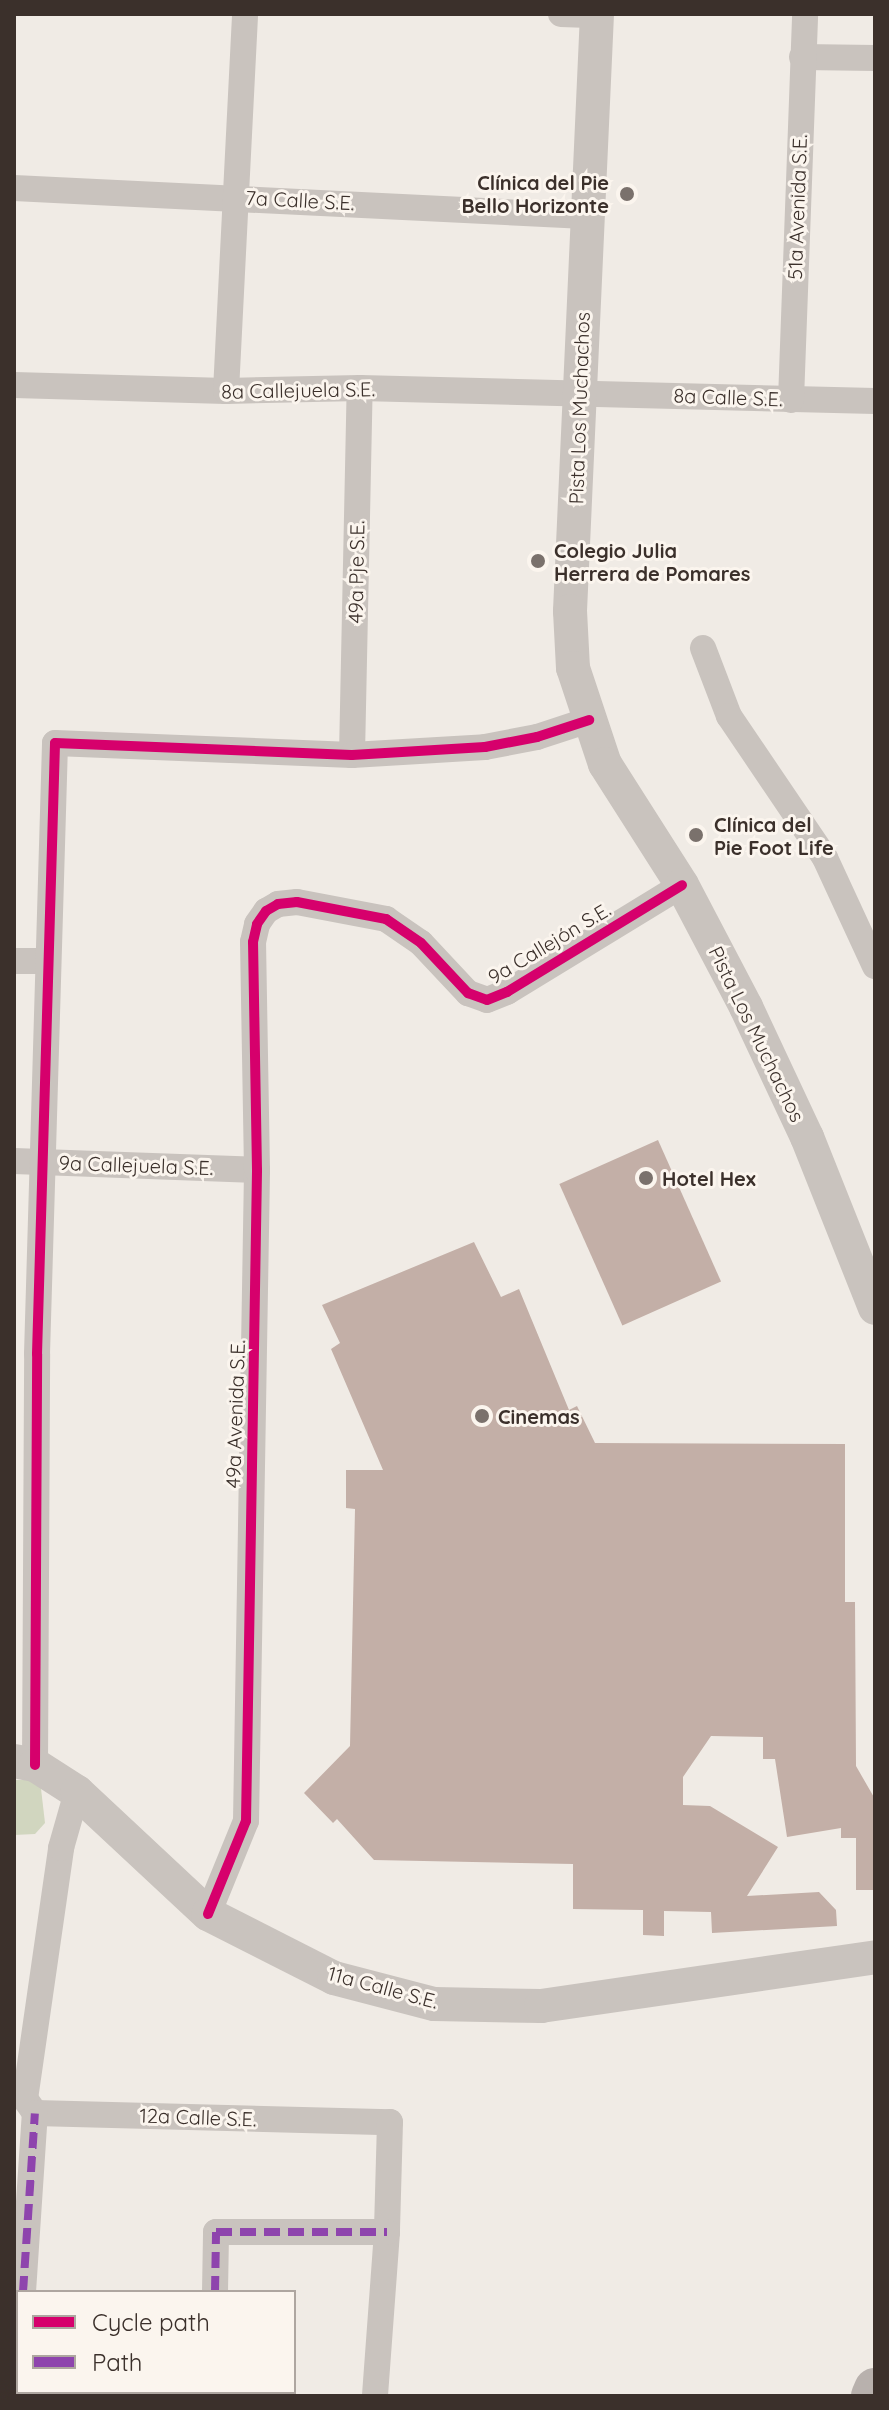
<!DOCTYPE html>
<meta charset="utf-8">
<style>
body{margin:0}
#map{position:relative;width:889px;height:2410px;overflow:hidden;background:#f0ebe5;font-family:Quicksand,sans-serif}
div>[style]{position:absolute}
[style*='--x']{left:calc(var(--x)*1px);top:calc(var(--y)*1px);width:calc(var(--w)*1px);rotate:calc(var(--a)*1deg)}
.green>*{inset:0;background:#d1d6bf}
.building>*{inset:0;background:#c3afa7;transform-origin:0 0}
.minor>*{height:26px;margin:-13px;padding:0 13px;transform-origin:13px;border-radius:13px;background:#c9c3be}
.tertiary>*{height:34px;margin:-17px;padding:0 17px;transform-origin:17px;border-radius:17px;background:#c9c3be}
.primary>*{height:42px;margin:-21px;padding:0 21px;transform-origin:21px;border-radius:21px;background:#b8b1ad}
.quiet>*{height:8px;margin-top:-4px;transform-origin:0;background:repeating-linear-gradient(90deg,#8e44ad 0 16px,transparent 0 24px)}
.cycleway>*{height:10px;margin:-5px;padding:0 5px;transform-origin:5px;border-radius:5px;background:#d6006c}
.dots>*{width:22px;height:22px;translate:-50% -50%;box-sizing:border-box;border:4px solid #fbf5ee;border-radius:50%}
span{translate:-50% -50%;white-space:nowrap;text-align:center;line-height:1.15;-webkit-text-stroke:6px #fbf5ee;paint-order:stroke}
.poi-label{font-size:20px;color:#3b302b;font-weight:700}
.right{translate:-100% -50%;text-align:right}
.left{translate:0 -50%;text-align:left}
.street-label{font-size:20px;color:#3b302b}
.frame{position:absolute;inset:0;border:16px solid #3b302b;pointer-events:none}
.legend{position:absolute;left:16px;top:2290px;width:280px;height:104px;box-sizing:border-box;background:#fbf5ee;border:2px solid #aea6a0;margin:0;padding:10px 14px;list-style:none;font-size:24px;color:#3b302b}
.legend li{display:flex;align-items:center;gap:16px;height:40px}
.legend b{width:40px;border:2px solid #aea6a0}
</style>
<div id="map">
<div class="green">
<div style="clip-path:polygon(14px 1780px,40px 1780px,45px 1823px,35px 1834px,14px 1835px)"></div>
</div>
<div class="building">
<div style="left:658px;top:1140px;width:155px;height:108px;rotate:66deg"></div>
<div style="clip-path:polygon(474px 1242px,501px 1297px,519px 1289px,569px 1410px,577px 1406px,595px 1443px,845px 1444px,845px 1602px,855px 1602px,856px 1766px,875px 1799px,875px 1890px,856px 1890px,856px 1838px,841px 1838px,841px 1828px,787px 1837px,775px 1759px,763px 1759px,763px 1737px,711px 1736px,683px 1777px,683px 1805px,710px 1806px,778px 1847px,747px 1896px,819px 1892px,836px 1910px,837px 1926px,712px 1933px,711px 1912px,664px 1911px,664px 1936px,643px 1935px,643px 1910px,573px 1909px,573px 1864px,374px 1860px,337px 1819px,333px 1823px,304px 1793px,350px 1746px,355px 1509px,346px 1508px,346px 1470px,383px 1470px,331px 1349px,340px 1343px,322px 1305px)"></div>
</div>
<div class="minor">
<div style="--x:561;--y:14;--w:36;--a:2"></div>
<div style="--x:802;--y:57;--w:73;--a:0.8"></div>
<div style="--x:14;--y:188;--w:572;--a:2.81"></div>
<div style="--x:14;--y:385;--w:212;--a:1.6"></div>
<div style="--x:226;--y:391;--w:134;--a:-1.3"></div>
<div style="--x:360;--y:388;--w:515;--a:1.45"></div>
<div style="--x:226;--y:391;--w:377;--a:-87.1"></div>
<div style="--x:791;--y:400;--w:386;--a:-87.9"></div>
<div style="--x:703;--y:648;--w:73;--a:69.1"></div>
<div style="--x:729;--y:716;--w:171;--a:55.9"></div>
<div style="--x:825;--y:858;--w:119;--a:65.2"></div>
<div style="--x:352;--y:755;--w:367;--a:-88.8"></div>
<div style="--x:14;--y:961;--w:34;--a:0"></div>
<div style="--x:14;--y:1161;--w:243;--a:2.1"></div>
<div style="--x:35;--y:1765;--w:411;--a:-89.7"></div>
<div style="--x:37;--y:1354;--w:611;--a:-88.31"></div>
<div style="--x:55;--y:743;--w:297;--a:2.3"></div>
<div style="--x:352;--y:755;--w:133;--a:-3.4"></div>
<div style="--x:485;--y:747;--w:53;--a:-10.9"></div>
<div style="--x:537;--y:737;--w:55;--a:-18.1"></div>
<div style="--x:208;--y:1914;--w:100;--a:-67.8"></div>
<div style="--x:246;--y:1821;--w:651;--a:-89.03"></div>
<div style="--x:257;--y:1170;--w:228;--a:-91"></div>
<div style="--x:253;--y:942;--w:18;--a:-77"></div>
<div style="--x:257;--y:924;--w:16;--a:-55"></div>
<div style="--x:266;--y:911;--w:14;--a:-30"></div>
<div style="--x:278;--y:904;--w:19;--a:-6"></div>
<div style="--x:297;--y:902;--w:91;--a:10.8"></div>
<div style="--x:386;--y:919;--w:42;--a:34.4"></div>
<div style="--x:421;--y:943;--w:69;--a:46.8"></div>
<div style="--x:468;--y:993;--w:20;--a:20"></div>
<div style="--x:487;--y:1000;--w:22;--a:-22"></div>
<div style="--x:507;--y:992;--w:205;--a:-31.4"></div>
<div style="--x:25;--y:2099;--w:17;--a:54"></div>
<div style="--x:35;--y:2113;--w:355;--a:1.5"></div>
<div style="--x:390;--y:2122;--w:110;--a:91.6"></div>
<div style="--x:387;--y:2232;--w:164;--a:94.2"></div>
<div style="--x:25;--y:2099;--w:254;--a:-81.8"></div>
<div style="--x:61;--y:1848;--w:58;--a:-74.1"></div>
<div style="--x:23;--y:2292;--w:179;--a:-86.2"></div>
<div style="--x:215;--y:2292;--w:60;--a:-89"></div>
<div style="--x:216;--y:2232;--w:171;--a:0"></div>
<div style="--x:16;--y:2396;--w:27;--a:-86"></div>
<div style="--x:214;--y:2396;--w:4;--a:-90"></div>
</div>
<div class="tertiary">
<div style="--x:597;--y:14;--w:598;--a:92.59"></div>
<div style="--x:570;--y:611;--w:57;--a:87"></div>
<div style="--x:573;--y:668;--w:101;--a:71.6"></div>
<div style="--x:605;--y:764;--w:143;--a:57.5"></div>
<div style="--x:682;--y:885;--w:138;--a:62.3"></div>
<div style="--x:746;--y:1007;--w:144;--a:64.9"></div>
<div style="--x:807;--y:1137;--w:184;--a:68.3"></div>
<div style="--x:14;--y:1761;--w:21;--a:11"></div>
<div style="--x:35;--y:1765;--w:50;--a:32.7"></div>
<div style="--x:77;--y:1792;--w:179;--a:43"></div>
<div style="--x:208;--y:1914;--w:141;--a:26.9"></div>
<div style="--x:334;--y:1978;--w:103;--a:14.6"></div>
<div style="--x:434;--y:2004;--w:107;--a:1.1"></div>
<div style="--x:541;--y:2006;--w:338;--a:-8.3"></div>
</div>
<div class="primary">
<div style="--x:872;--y:2396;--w:8;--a:-67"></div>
</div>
<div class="quiet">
<div style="--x:23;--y:2292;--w:179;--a:-86.2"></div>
<div style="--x:215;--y:2292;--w:60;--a:-89"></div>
<div style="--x:216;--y:2232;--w:171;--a:0"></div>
<div style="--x:16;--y:2396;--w:27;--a:-86"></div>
<div style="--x:214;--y:2396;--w:4;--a:-90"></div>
</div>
<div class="cycleway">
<div style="--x:35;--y:1765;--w:411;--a:-89.7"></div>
<div style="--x:37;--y:1354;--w:611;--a:-88.31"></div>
<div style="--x:55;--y:743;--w:297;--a:2.3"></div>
<div style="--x:352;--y:755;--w:133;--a:-3.4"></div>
<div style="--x:485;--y:747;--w:53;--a:-10.9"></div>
<div style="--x:537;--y:737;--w:55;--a:-18.1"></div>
<div style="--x:208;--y:1914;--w:100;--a:-67.8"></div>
<div style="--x:246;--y:1821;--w:651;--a:-89.03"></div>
<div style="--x:257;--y:1170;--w:228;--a:-91"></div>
<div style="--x:253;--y:942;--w:18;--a:-77"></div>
<div style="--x:257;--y:924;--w:16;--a:-55"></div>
<div style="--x:266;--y:911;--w:14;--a:-30"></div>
<div style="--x:278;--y:904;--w:19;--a:-6"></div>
<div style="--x:297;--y:902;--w:91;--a:10.8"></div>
<div style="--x:386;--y:919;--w:42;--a:34.4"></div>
<div style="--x:421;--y:943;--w:69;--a:46.8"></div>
<div style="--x:468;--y:993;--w:20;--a:20"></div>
<div style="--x:487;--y:1000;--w:22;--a:-22"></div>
<div style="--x:507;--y:992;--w:205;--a:-31.4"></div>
</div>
<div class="dots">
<div style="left:627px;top:194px;background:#7a716c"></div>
<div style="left:538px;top:561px;background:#7a716c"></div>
<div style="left:696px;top:835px;background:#7a716c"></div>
<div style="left:646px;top:1178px;background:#7a716c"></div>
<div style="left:482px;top:1416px;background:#7a716c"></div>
</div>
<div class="poi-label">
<span class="right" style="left:609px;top:194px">Clínica del Pie<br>Bello Horizonte</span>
<span class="left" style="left:554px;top:562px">Colegio Julia<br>Herrera de Pomares</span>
<span class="left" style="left:714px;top:836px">Clínica del<br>Pie Foot Life</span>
<span class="left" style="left:662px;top:1178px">Hotel Hex</span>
<span class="left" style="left:498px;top:1416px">Cinemas</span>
</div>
<div class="street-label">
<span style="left:300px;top:200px;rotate:3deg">7a Calle S.E.</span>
<span style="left:797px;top:207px;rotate:-88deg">51a Avenida S.E.</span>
<span style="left:298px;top:390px;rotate:-1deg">8a Callejuela S.E.</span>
<span style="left:728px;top:397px;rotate:2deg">8a Calle S.E.</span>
<span style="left:579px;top:408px;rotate:-88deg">Pista Los Muchachos</span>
<span style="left:356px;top:572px;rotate:-89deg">49a Pje S.E.</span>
<span style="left:549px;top:943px;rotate:-31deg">9a Callejón S.E.</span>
<span style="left:757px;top:1034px;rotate:64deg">Pista Los Muchachos</span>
<span style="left:136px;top:1165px;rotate:2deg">9a Callejuela S.E.</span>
<span style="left:235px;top:1414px;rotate:-88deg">49a Avenida S.E.</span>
<span style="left:383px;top:1987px;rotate:15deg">11a Calle S.E.</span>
<span style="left:198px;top:2117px;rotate:2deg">12a Calle S.E.</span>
</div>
<div class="frame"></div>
<ul class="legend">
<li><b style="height:10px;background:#d6006c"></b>Cycle path</li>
<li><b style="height:10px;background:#8e44ad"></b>Path</li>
</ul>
</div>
